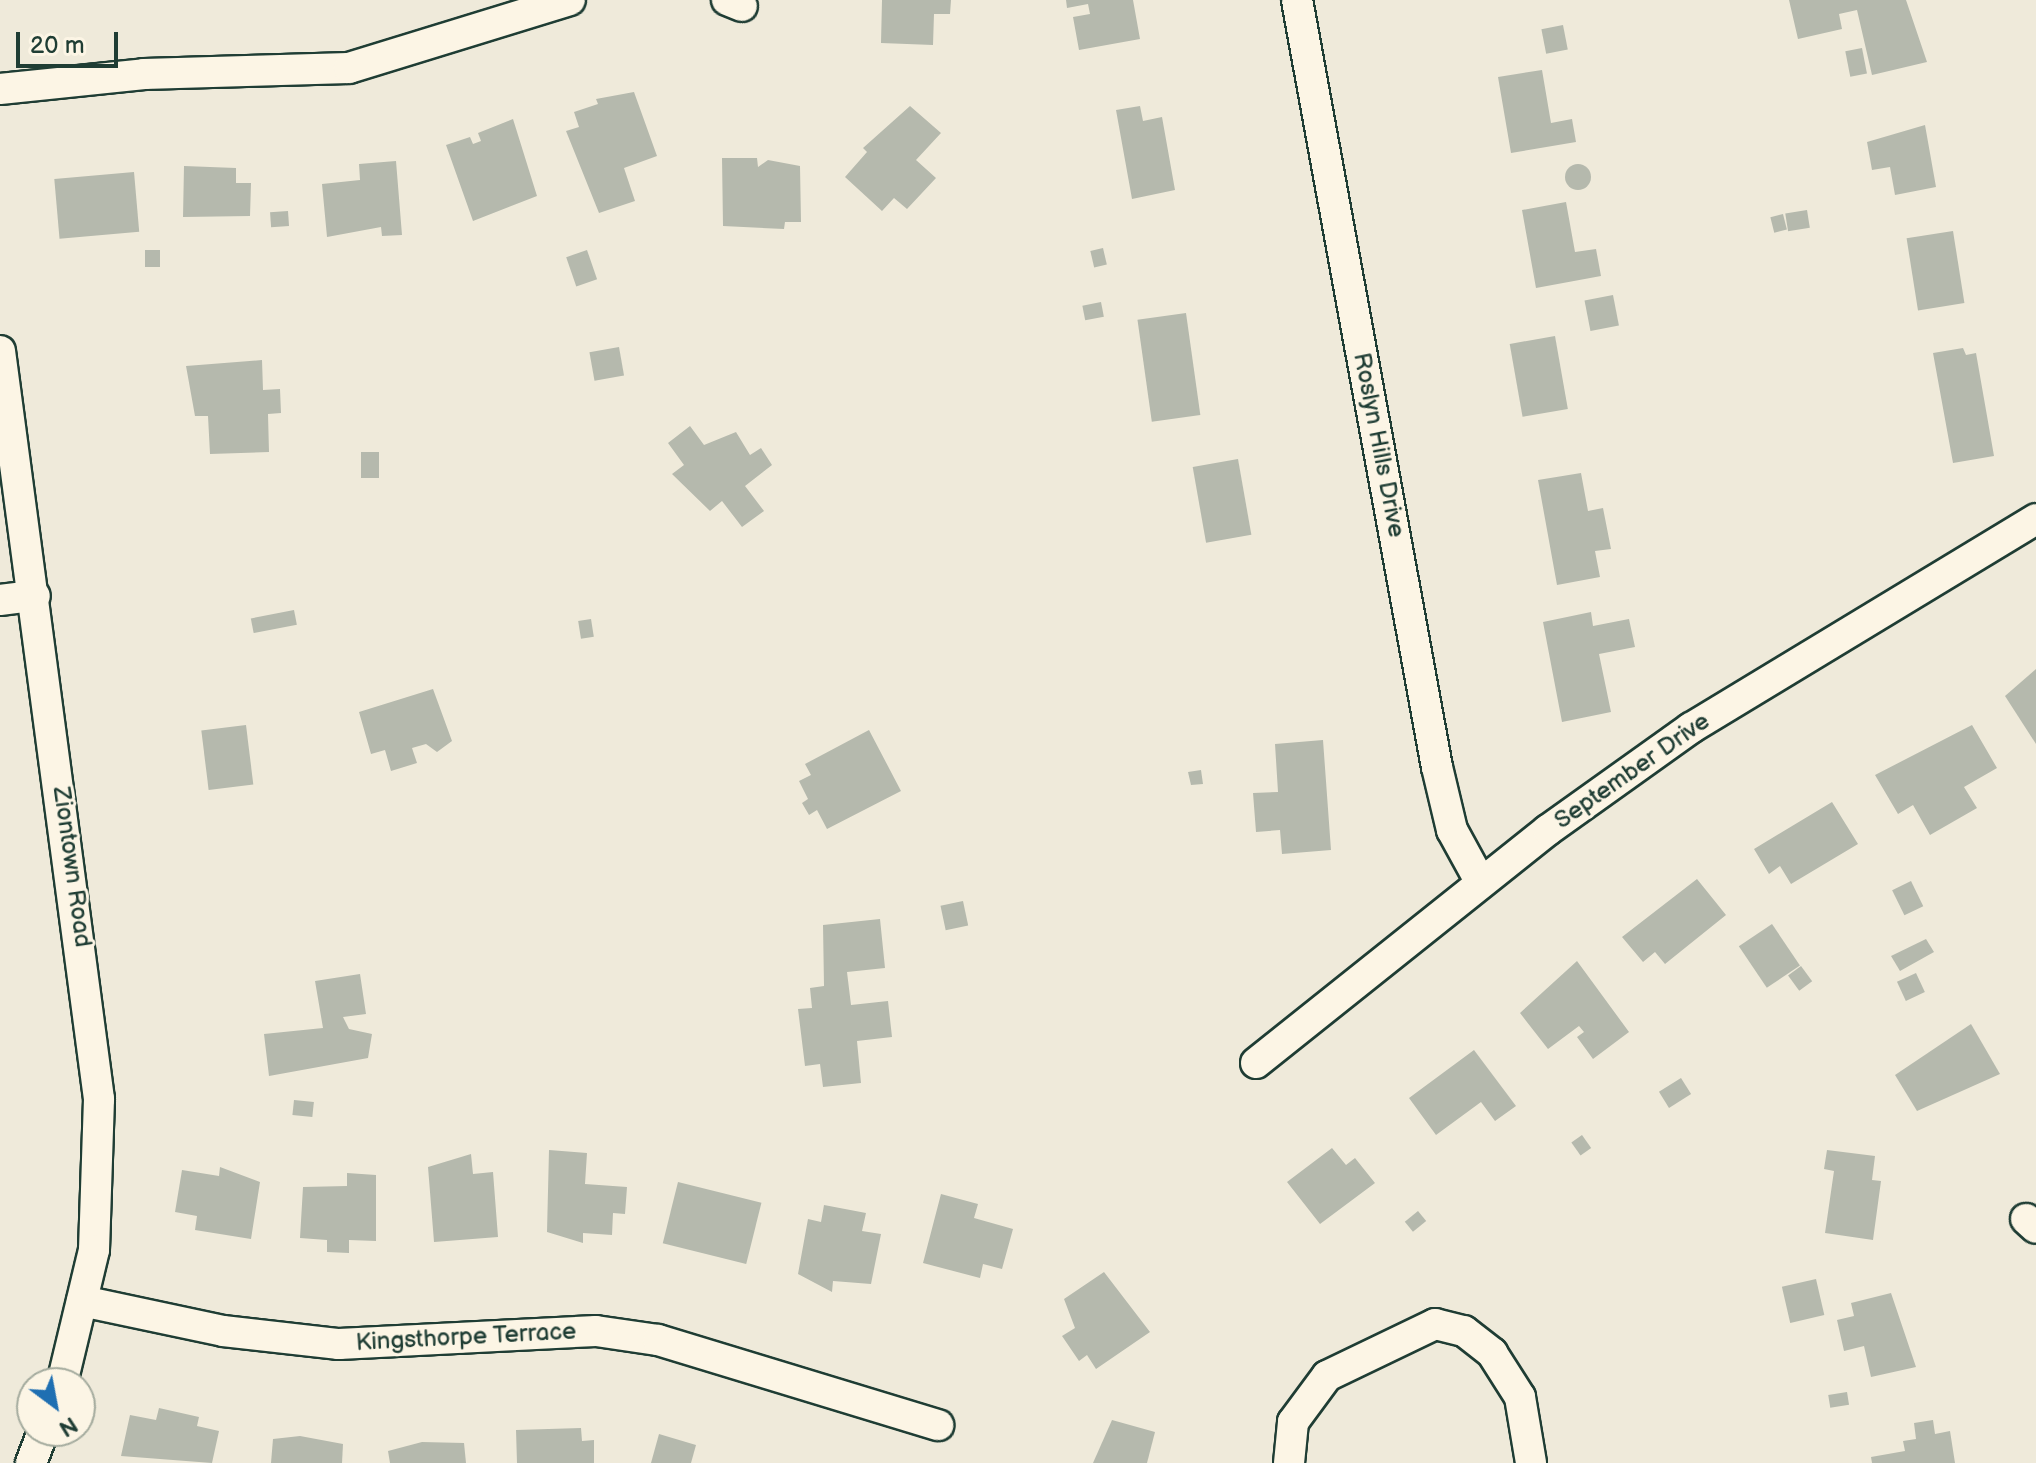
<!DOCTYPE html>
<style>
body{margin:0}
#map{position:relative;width:2036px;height:1463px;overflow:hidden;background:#efeada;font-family:"Balsamiq Sans",sans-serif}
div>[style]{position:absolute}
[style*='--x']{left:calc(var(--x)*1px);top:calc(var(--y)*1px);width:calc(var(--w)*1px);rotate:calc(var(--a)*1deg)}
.building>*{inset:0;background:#b5b9ad;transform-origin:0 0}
.round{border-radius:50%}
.roads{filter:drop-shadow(2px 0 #1f3d34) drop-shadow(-2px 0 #1f3d34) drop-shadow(0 2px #1f3d34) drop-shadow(0 -2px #1f3d34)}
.minor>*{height:30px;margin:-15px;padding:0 15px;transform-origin:15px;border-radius:15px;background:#fcf5e5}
span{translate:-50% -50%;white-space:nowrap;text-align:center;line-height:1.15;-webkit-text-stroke:6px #fcf5e5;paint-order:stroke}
.street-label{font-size:24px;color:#1f3d34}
.north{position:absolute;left:16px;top:1367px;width:80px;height:80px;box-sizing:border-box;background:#fcf5e5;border:2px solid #a4ab9e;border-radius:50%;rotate:148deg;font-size:22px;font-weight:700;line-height:32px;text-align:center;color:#1f3d34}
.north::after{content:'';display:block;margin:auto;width:28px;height:36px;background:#1f6fb2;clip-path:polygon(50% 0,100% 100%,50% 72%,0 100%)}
.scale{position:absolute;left:16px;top:32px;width:102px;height:36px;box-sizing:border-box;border:4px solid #1f3d34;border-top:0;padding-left:10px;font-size:24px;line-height:28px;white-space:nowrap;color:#1f3d34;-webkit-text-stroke:6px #fcf5e5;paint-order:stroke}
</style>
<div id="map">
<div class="building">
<div style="clip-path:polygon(882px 0,951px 0,950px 14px,934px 14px,933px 45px,881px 43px)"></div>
<div style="clip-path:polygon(1066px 0,1133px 0,1140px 39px,1079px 50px,1073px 17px,1090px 14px,1088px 4px,1067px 8px)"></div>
<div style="clip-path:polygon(1789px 0,1906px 0,1927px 62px,1872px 75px,1857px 10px,1839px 14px,1842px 29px,1798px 39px)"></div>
<div style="left:1563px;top:25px;width:25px;height:22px;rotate:79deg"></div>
<div style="left:1862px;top:48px;width:26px;height:17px;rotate:79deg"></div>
<div style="clip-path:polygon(1542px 70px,1551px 123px,1572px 119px,1576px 142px,1511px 153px,1498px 77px)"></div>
<div style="clip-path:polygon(634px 92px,657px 156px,624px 168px,635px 201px,599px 213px,566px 131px,579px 127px,574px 112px,598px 104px,596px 99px)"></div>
<div style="clip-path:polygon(910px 106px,941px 133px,916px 160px,936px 178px,907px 209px,894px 198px,882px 211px,845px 177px,867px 152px,863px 148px)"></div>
<div style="clip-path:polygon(1140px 106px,1143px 121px,1162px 117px,1175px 190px,1132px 199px,1116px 110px)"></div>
<div style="clip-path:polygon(513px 119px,537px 196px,473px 221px,446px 145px,470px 137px,473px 144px,481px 141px,478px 133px)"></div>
<div style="clip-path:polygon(1925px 125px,1936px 187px,1895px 195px,1890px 167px,1872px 170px,1867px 142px)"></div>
<div style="clip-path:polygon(722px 158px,757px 158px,758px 167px,768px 160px,800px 166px,801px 222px,785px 222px,784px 229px,723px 226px)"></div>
<div style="clip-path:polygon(396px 161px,402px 235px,382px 236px,381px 227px,327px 237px,322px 184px,360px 180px,359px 164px)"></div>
<div class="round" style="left:1565px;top:164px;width:26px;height:26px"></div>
<div style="clip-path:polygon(184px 166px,236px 168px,236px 183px,251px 183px,250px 216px,183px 217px)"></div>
<div style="left:134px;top:172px;width:60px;height:80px;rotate:85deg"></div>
<div style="clip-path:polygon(1566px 202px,1575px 252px,1596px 249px,1601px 276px,1536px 288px,1522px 210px)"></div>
<div style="left:1807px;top:210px;width:18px;height:22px;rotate:81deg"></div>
<div style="left:288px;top:211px;width:15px;height:18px;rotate:86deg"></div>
<div style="left:1783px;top:214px;width:16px;height:13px;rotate:76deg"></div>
<div style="left:1953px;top:231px;width:73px;height:47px;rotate:81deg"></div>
<div style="left:1103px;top:248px;width:17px;height:13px;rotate:77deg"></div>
<div style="left:145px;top:250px;width:15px;height:17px"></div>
<div style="left:587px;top:250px;width:31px;height:22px;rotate:71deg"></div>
<div style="left:1613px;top:295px;width:31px;height:29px;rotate:79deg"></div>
<div style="left:1101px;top:302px;width:15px;height:19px;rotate:79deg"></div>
<div style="left:1186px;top:313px;width:103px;height:49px;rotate:82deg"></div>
<div style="left:1555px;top:336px;width:74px;height:46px;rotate:80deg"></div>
<div style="left:619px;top:347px;width:29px;height:30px;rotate:80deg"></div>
<div style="clip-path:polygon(1963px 348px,1966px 355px,1976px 353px,1994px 456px,1953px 463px,1933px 353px)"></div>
<div style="clip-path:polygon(262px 360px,263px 390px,280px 389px,281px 413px,268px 414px,269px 452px,210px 454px,208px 416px,195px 416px,186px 366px)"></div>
<div style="clip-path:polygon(690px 426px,704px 445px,736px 432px,750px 455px,761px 448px,772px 465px,745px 486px,764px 511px,742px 527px,722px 501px,710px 511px,672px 474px,684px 465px,668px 443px)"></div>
<div style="left:361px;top:452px;width:18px;height:26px"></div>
<div style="left:1238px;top:459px;width:77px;height:46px;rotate:80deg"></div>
<div style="clip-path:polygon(1581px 473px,1588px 511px,1603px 508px,1611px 549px,1595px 551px,1600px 577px,1557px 585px,1538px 480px)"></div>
<div style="left:294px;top:610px;width:15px;height:44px;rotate:79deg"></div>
<div style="clip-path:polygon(1591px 612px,1593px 626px,1629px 619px,1635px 647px,1599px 654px,1611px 712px,1562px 722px,1543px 622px)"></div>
<div style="left:591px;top:619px;width:18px;height:13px;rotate:81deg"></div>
<div style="clip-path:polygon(2036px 669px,2036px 744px,2005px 696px)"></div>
<div style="clip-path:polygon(433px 689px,452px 741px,437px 752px,426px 744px,412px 748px,417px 763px,391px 771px,385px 750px,371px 754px,359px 712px)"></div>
<div style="left:246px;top:725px;width:60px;height:45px;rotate:83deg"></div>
<div style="clip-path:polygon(1972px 725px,1997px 768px,1964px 787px,1977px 808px,1930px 835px,1913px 805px,1898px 814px,1875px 775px)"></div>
<div style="clip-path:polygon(869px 730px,901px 791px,827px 829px,817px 810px,809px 815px,802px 803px,808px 799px,799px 781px,811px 775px,805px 764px)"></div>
<div style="clip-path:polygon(1323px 740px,1331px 850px,1282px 854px,1280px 830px,1256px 832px,1253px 793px,1278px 792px,1275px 744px)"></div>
<div style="clip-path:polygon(1201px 770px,1203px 784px,1191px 785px,1188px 772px)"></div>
<div style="clip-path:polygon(1832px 802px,1858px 844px,1791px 884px,1780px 866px,1769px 874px,1754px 849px)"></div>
<div style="clip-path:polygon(1697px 879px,1726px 915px,1665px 964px,1655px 952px,1643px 962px,1622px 937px)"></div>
<div style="left:1911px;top:881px;width:28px;height:21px;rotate:64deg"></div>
<div style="left:963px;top:901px;width:25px;height:23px;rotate:78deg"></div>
<div style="clip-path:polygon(880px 919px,885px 968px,847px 972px,851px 1005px,888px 1001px,892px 1037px,857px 1041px,861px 1083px,823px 1087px,820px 1064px,805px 1066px,798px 1009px,812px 1008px,810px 988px,824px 986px,823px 925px)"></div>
<div style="left:1772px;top:924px;width:50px;height:40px;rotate:56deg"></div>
<div style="clip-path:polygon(1926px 939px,1934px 952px,1900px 971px,1891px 956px)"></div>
<div style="clip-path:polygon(1577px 961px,1629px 1032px,1593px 1059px,1577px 1037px,1584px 1032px,1579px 1026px,1548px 1049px,1520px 1013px)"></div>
<div style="left:1801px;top:966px;width:19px;height:16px;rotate:54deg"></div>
<div style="left:1916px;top:973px;width:21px;height:21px;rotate:65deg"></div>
<div style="clip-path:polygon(360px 974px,366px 1014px,343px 1017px,349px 1029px,372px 1034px,368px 1058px,269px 1076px,264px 1034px,323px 1028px,315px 981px)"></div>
<div style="clip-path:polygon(1971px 1024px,2000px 1074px,1917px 1111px,1895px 1075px)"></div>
<div style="clip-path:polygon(1474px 1050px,1516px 1106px,1495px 1121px,1481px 1102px,1436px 1135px,1409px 1098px)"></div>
<div style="left:1681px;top:1078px;width:19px;height:26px;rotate:58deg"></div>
<div style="left:294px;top:1100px;width:20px;height:15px;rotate:6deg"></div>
<div style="left:1582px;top:1135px;width:16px;height:13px;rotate:55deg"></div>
<div style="clip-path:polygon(1332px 1148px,1346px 1165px,1355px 1158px,1375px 1183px,1320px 1224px,1287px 1182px)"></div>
<div style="clip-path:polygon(549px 1150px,587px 1153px,585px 1184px,627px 1187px,625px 1214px,613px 1213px,612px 1235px,583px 1233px,583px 1243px,547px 1232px)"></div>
<div style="clip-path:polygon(1827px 1150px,1875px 1156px,1872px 1180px,1881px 1181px,1873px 1240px,1825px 1233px,1834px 1171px,1824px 1169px)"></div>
<div style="clip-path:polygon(471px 1154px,473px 1174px,493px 1172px,498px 1237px,434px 1242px,428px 1167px)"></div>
<div style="clip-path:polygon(220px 1167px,260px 1182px,251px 1239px,195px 1230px,197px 1216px,175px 1212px,182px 1170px,219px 1176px)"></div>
<div style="clip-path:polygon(347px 1173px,376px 1175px,376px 1241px,349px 1240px,349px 1253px,327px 1252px,327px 1240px,300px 1238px,303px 1187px,347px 1186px)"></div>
<div style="left:678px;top:1182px;width:86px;height:63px;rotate:14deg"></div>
<div style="clip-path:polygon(941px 1194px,978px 1204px,974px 1218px,1013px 1229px,1002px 1269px,983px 1264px,980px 1278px,923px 1263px)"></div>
<div style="clip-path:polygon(824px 1205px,866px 1213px,862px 1231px,881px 1234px,871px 1284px,833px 1281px,832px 1292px,798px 1274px,808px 1219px,821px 1222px)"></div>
<div style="left:1418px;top:1211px;width:13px;height:17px;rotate:51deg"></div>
<div style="clip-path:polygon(1104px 1272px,1150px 1332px,1096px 1369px,1087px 1355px,1079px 1361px,1062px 1336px,1075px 1328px,1064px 1299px)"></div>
<div style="left:1816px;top:1279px;width:37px;height:35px;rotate:77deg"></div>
<div style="clip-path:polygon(1891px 1293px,1916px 1367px,1871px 1377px,1864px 1346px,1844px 1351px,1837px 1320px,1854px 1316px,1851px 1303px)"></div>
<div style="left:1847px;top:1392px;width:13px;height:19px;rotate:81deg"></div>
<div style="clip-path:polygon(159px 1408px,199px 1417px,197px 1426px,219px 1431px,212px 1463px,121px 1456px,130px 1415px,156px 1420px)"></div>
<div style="clip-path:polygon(1112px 1420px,1155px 1432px,1147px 1463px,1093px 1463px)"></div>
<div style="clip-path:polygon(1933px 1420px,1935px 1434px,1950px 1431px,1955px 1463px,1872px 1463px,1871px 1457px,1905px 1451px,1903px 1441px,1916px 1439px,1914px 1423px)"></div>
<div style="clip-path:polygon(581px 1428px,582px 1441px,594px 1440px,594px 1463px,517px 1463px,516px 1430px)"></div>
<div style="clip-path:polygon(659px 1434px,696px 1445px,691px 1463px,651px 1463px)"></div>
<div style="clip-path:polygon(300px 1436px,343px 1444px,342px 1463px,271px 1463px,273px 1439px)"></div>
<div style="clip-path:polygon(422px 1442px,464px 1443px,466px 1463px,390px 1463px,388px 1451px)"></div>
</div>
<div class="roads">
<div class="minor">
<div style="--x:727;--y:0;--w:16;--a:22"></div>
<div style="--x:1297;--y:0;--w:780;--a:79.66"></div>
<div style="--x:1437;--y:767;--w:65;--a:76.6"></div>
<div style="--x:1452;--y:830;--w:60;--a:61.3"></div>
<div style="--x:0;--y:89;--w:145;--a:-5.9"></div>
<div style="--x:144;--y:74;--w:205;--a:-1.7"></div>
<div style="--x:349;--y:68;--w:231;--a:-17.1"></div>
<div style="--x:0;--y:351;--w:755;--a:82.46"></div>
<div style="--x:99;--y:1099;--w:151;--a:91.9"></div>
<div style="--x:94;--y:1250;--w:137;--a:103.5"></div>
<div style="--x:0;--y:600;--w:35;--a:-7"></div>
<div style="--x:1256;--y:1063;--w:374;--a:-38.6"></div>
<div style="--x:1548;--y:830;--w:176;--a:-35.5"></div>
<div style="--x:1691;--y:728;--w:403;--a:-31.2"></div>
<div style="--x:2026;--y:1219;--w:13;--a:42"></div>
<div style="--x:82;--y:1301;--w:144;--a:12"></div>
<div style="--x:223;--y:1331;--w:117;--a:6.4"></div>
<div style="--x:339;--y:1344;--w:257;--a:-2.9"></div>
<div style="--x:596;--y:1331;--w:63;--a:8.3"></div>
<div style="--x:658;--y:1340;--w:293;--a:16.9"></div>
<div style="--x:31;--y:1463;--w:34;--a:-69"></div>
<div style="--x:1289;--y:1463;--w:41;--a:-84.4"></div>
<div style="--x:1293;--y:1422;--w:57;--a:-53.5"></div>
<div style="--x:1327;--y:1376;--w:120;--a:-25.7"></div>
<div style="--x:1435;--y:1324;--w:30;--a:14"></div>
<div style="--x:1464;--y:1331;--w:36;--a:38"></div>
<div style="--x:1492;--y:1353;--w:52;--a:57.5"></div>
<div style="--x:1520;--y:1397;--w:67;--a:80.5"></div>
</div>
</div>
<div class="street-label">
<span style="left:1379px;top:445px;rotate:79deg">Roslyn Hills Drive</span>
<span style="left:1632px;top:771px;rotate:-35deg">September Drive</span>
<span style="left:72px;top:867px;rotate:82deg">Ziontown Road</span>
<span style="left:466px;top:1337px;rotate:-3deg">Kingsthorpe Terrace</span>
</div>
<div class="north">N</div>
<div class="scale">20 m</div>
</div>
